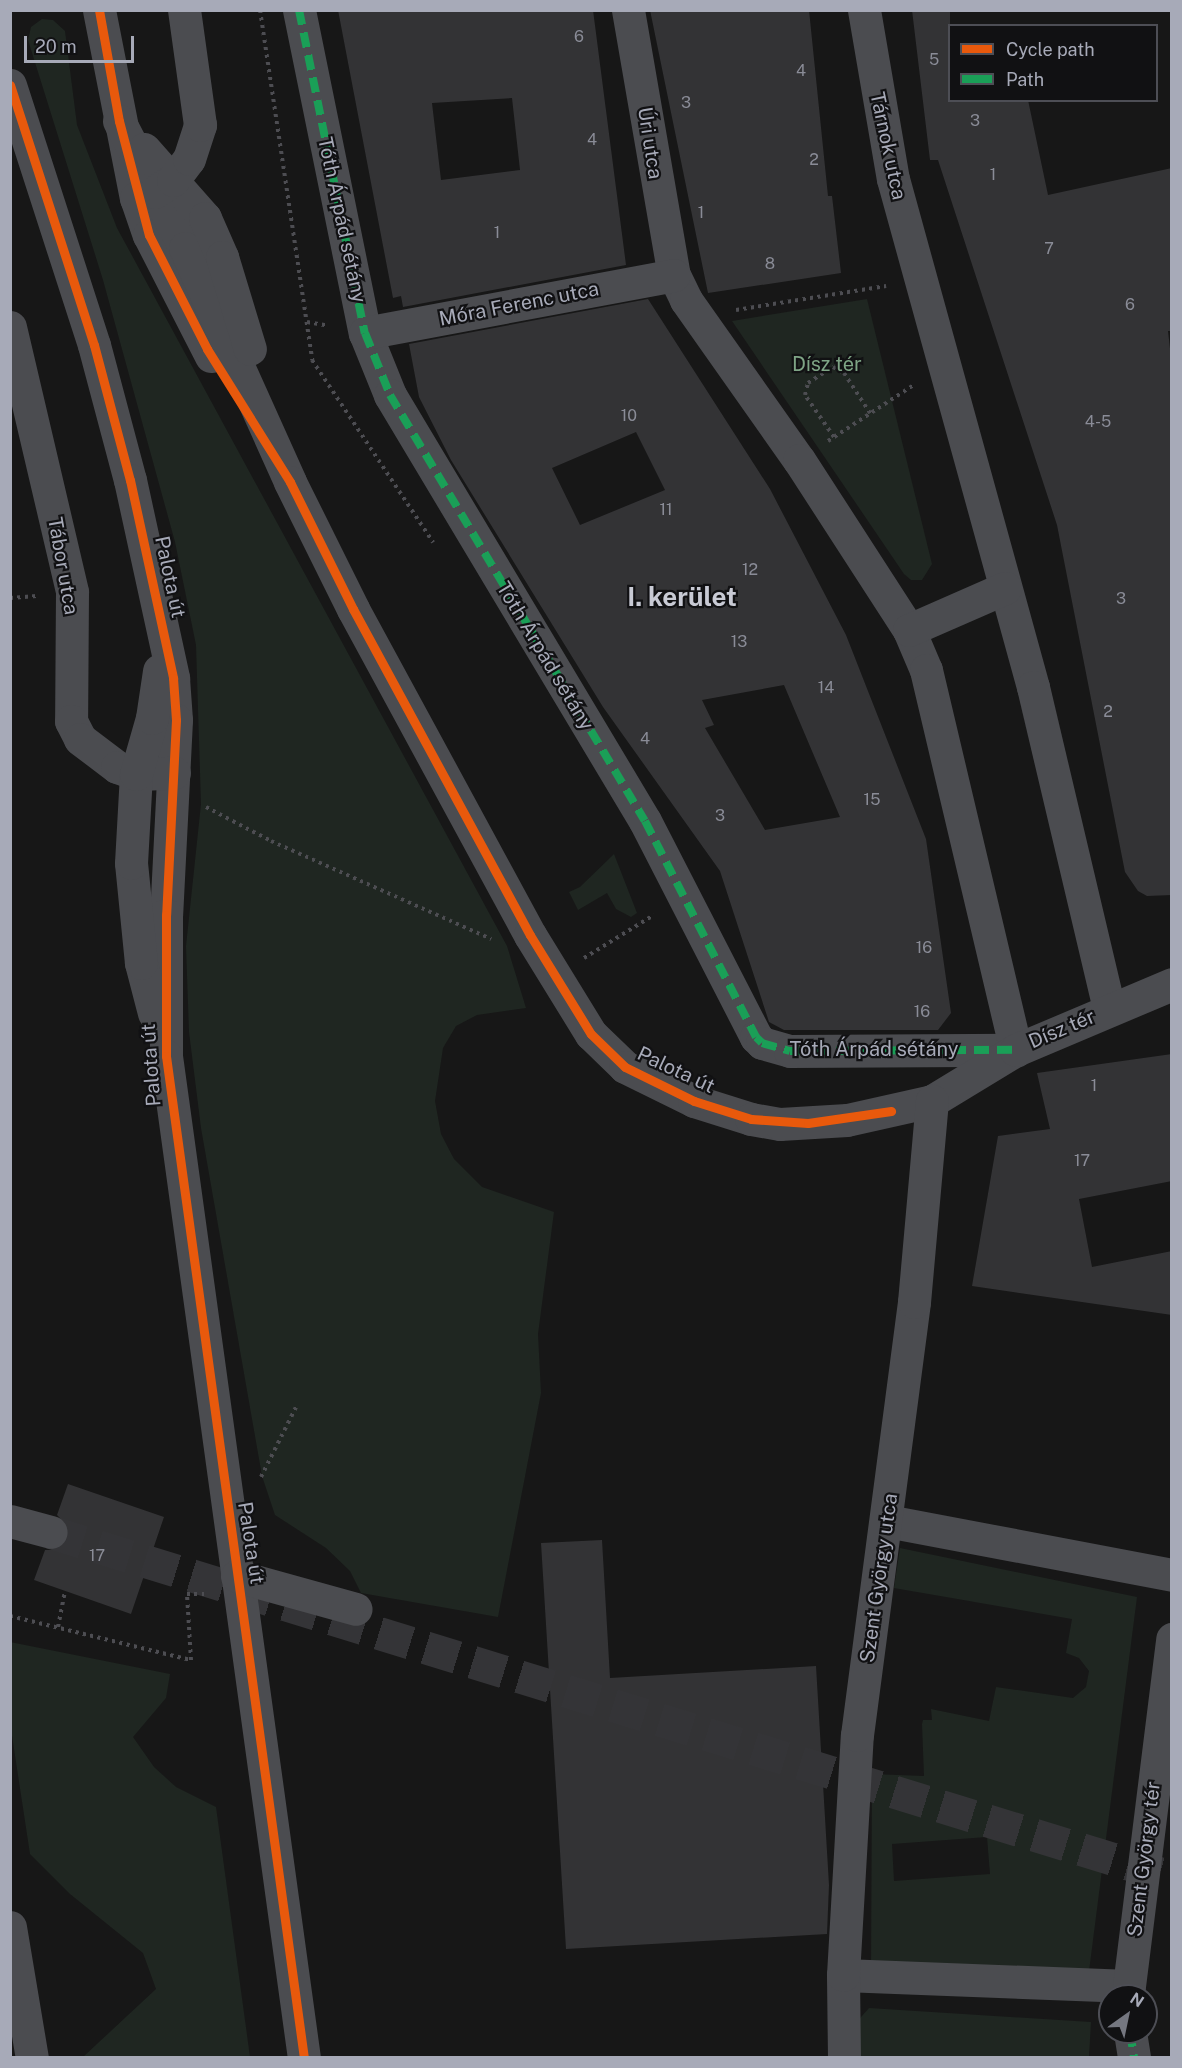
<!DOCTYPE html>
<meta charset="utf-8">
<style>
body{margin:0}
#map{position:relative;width:1182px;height:2068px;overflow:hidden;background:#171717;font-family:"Public Sans",sans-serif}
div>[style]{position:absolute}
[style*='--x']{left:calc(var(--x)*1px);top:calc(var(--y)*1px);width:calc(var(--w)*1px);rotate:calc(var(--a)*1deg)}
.green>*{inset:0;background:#1f2621}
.building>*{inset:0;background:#333335}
.tertiary-tunnel>*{height:33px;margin-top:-16.5px;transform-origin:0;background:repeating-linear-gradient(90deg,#343437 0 33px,transparent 0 49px)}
.path>*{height:4px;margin-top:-2px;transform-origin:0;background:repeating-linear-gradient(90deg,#4d4d52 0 3px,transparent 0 7.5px)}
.pedestrian>*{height:33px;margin:-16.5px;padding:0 16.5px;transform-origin:16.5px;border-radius:16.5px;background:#4b4c50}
.minor>*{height:33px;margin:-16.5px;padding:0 16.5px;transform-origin:16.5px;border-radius:16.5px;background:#4b4c50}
.tertiary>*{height:33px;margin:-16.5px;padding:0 16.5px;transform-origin:16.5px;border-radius:16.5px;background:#4b4c50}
.quiet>*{height:8px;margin-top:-4px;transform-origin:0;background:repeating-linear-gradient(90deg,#1a9f57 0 15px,transparent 0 23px)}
.cycleway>*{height:9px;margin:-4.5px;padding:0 4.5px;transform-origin:4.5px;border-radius:4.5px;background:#e8590c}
span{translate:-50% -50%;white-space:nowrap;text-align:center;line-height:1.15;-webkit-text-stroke:4.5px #111113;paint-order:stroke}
.number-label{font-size:16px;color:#8a8c97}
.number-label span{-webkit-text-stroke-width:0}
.street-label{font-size:20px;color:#a7aab8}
.park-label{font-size:20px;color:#7ea485}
.district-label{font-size:26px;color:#c8cad4;font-weight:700}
.frame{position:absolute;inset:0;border:12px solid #a7aab8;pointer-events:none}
.legend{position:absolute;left:948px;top:24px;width:210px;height:78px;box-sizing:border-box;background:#111113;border:2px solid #4d4e55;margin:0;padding:8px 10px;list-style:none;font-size:18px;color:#a7aab8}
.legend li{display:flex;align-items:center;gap:12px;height:30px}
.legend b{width:30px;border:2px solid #4d4e55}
.north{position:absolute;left:1098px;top:1984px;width:60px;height:60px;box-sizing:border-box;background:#111113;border:2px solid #4d4e55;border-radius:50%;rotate:33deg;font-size:16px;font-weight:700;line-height:24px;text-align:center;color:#a7aab8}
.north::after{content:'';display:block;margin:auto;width:21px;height:27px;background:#757780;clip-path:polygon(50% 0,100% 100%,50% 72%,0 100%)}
.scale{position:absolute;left:24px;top:36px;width:110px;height:27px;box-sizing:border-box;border:3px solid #a7aab8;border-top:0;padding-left:8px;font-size:18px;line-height:21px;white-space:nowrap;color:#a7aab8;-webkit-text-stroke:4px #111113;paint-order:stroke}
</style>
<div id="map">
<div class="green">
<div style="clip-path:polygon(42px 19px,53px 20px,65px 31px,77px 125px,117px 228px,507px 946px,526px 1008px,477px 1015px,456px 1026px,443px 1048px,435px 1101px,441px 1134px,454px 1159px,482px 1187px,554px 1212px,538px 1334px,541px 1393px,498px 1617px,361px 1593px,350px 1571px,326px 1548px,275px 1515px,262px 1476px,201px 1128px,189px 1032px,186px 946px,201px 804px,196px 645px,175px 542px,103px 280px,28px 40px,31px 27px)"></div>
<div style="clip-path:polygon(867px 299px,932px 564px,922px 580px,911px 580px,904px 574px,732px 321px)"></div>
<div style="clip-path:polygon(614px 854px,637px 913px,631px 917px,616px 909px,607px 893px,578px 910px,569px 892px,580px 887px)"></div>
<div style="clip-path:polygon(evenodd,900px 1548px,1137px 1597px,1088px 1979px,871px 1970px,872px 1774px,924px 1776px,922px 1724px,923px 1720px,932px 1720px,931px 1709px,989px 1721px,996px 1687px,1073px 1698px,1086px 1687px,1089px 1671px,1079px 1658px,1066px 1653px,1072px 1619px,894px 1588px,900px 1548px,987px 1837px,990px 1874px,894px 1881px,892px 1844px,987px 1837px)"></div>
<div style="clip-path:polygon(10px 1642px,170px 1674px,166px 1698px,133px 1737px,154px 1767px,176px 1787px,216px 1807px,250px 2057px,83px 2057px,156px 1989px,143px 1953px,70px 1894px,30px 1854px,11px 1729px)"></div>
<div style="clip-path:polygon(869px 2008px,1091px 2022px,1089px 2057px,857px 2057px,854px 2025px)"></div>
</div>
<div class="building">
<div style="clip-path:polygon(evenodd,338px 10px,593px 10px,626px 265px,403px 307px,401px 296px,393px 298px,338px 10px,512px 98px,520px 170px,441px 180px,432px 103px,512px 98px)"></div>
<div style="clip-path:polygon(650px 10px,809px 10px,828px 196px,832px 196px,841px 273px,708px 293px)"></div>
<div style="clip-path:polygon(912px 10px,950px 10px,950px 100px,1028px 100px,1048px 195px,1172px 168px,1172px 331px,1168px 331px,1172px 366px,1172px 895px,1147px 896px,1138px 891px,1125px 872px,1057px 525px,938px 160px,930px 160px)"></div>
<div style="clip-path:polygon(evenodd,648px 299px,770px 489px,846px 635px,926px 839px,951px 1013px,938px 1030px,784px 1030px,769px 1022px,720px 871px,603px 707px,451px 460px,419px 397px,409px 344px,648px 299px,636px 432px,665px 490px,580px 525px,552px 468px,636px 432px,648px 299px,784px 685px,840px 817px,765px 830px,705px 728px,714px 725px,702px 700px,784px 685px)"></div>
<div style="clip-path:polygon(1172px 1054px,1172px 1181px,1079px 1199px,1092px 1267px,1172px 1251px,1172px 1315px,972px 1286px,998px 1136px,1050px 1129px,1037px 1073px)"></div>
<div style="clip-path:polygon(68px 1484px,164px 1517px,131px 1614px,34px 1580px,45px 1550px,56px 1550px,69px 1537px,69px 1527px,57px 1515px)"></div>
<div style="clip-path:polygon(602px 1540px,610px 1678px,816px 1666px,829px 1885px,827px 1934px,566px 1949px,541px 1543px)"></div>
</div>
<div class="tertiary-tunnel">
<div style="--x:51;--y:1532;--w:1173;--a:17.11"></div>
</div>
<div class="path">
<div style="--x:260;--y:10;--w:354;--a:81.5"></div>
<div style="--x:312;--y:360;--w:219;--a:56.4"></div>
<div style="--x:736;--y:310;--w:152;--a:-9.1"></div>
<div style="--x:307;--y:322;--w:22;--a:10"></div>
<div style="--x:834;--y:437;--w:51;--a:-124.6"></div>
<div style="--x:805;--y:395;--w:12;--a:-76"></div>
<div style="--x:808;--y:383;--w:30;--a:-33"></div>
<div style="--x:833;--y:367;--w:13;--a:29"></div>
<div style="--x:844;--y:373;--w:48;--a:57"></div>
<div style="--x:828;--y:441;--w:104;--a:-33.2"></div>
<div style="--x:10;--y:598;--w:27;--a:-4"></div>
<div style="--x:206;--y:807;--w:73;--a:27.6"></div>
<div style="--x:271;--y:841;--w:241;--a:24"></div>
<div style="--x:584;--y:958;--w:82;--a:-31.6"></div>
<div style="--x:261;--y:1477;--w:78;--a:-63.4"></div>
<div style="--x:10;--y:1616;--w:186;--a:13.7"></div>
<div style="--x:191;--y:1660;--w:66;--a:-93.5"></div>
<div style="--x:187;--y:1594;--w:17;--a:0"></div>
<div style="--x:58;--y:1627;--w:37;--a:-79"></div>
</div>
<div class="pedestrian">
<div style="--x:299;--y:10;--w:330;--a:78.5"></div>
<div style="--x:365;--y:333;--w:67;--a:68"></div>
<div style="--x:390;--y:395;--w:496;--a:59.1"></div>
<div style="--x:645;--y:821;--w:243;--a:62.8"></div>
<div style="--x:756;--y:1037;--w:8;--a:45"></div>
<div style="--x:762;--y:1043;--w:29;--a:16"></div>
<div style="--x:790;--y:1051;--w:226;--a:-0.3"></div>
<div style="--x:1130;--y:2032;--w:26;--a:81"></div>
</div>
<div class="minor">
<div style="--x:99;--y:10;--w:192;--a:78.9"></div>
<div style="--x:136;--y:198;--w:39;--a:71"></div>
<div style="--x:149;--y:235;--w:136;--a:62.9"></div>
<div style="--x:628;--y:10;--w:269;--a:80.2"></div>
<div style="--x:674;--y:275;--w:28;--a:64"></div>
<div style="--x:686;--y:300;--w:196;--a:54.8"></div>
<div style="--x:799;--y:460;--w:202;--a:57.1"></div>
<div style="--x:909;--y:630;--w:43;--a:67"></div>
<div style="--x:926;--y:670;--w:391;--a:76.7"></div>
<div style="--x:864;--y:10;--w:171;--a:80.3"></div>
<div style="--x:893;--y:179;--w:527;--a:74.59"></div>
<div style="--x:1033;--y:687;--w:331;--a:76.7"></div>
<div style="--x:10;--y:85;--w:273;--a:72.1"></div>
<div style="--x:94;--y:345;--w:140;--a:75.1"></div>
<div style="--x:130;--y:480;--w:203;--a:77.7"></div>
<div style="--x:173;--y:678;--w:42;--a:85.9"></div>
<div style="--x:176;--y:720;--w:195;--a:92.9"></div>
<div style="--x:166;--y:915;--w:141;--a:90"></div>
<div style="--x:166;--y:1056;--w:1011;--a:82.16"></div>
<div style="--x:119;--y:121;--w:143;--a:62.5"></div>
<div style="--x:185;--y:248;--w:256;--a:65.8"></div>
<div style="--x:290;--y:482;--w:142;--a:63.6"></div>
<div style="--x:353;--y:609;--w:371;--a:61.5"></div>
<div style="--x:530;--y:935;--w:116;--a:58.4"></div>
<div style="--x:591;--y:1034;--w:47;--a:44.1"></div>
<div style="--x:625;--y:1067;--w:77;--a:26.2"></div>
<div style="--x:694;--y:1101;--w:60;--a:17.5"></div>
<div style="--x:751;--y:1119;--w:29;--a:10"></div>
<div style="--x:780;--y:1124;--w:67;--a:-3.4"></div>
<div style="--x:847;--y:1120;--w:87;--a:-12.6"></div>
<div style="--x:932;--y:1101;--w:98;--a:-31.3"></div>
<div style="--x:1016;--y:1050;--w:169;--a:-22.9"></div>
<div style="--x:144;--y:149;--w:92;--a:48.5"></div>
<div style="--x:205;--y:218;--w:43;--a:66.4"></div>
<div style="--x:222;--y:257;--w:96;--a:73.1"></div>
<div style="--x:155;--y:192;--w:22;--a:-34"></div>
<div style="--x:173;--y:180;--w:26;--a:-53"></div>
<div style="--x:189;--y:159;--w:36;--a:-72"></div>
<div style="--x:200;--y:125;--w:116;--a:-97.9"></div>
<div style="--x:10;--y:327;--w:272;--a:76.8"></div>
<div style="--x:72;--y:592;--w:129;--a:90.4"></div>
<div style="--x:71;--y:721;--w:20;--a:63"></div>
<div style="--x:80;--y:739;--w:46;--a:37.1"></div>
<div style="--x:117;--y:767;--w:20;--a:20"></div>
<div style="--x:136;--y:774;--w:38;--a:-2"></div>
<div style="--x:365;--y:333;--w:314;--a:-10.6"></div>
<div style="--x:909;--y:630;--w:105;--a:-23.6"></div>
<div style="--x:154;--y:1013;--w:52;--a:-104.6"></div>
<div style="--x:141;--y:963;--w:100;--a:-95.7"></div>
<div style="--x:131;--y:863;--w:89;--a:-86.8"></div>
<div style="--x:136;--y:774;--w:58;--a:-74.1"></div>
<div style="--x:152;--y:718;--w:48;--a:-81.5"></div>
<div style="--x:887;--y:1521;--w:290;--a:10.7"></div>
<div style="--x:237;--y:1576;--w:123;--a:15.5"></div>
<div style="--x:10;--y:1927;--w:133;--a:80.5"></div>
<div style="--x:843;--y:1975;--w:286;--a:2.2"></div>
<div style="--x:1129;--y:1986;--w:350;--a:-82.9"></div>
<div style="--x:844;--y:2058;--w:83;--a:-90.7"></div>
<div style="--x:843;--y:1975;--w:240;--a:-86.7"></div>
<div style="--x:857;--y:1735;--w:437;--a:-82.5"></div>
<div style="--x:914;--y:1302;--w:202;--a:-84.9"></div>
</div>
<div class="tertiary">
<div style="--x:10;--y:1521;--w:42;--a:15"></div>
</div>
<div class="quiet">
<div style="--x:299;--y:10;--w:330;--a:78.5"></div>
<div style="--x:365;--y:333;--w:67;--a:68"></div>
<div style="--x:390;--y:395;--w:496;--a:59.1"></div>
<div style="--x:645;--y:821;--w:243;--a:62.8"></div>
<div style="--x:756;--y:1037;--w:8;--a:45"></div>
<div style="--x:762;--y:1043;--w:29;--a:16"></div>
<div style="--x:790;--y:1051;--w:226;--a:-0.3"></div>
<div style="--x:1129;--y:1996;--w:10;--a:-90"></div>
<div style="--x:1130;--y:2032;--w:26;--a:81"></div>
</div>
<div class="cycleway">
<div style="--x:99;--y:10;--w:113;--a:79.8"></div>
<div style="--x:119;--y:121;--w:118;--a:75.3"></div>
<div style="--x:149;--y:235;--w:128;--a:63"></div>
<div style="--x:207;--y:349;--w:157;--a:58"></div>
<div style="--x:290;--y:482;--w:142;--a:63.6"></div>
<div style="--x:353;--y:609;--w:371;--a:61.5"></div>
<div style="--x:530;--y:935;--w:116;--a:58.4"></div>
<div style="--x:591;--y:1034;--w:47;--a:44.1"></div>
<div style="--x:625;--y:1067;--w:77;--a:26.2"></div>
<div style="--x:694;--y:1101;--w:60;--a:17.5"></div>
<div style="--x:751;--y:1119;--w:57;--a:4"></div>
<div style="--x:808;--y:1123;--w:84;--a:-8.2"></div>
<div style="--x:10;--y:85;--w:273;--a:72.1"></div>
<div style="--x:94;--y:345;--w:140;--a:75.1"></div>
<div style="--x:130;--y:480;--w:203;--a:77.7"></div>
<div style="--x:173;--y:678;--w:42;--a:85.9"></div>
<div style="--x:176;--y:720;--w:195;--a:92.9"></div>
<div style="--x:166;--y:915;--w:141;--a:90"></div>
<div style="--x:166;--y:1056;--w:1011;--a:82.16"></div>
</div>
<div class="number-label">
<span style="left:579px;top:37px">6</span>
<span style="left:934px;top:60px">5</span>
<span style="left:801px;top:71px">4</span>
<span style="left:686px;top:103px">3</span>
<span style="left:975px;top:121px">3</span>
<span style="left:592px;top:140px">4</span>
<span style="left:814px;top:160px">2</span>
<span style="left:993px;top:175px">1</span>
<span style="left:701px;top:213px">1</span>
<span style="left:497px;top:233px">1</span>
<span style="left:1049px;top:249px">7</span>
<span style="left:770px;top:264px">8</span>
<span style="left:1130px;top:305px">6</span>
<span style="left:629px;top:416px">10</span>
<span style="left:1098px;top:422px">4-5</span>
<span style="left:666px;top:510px">11</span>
<span style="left:750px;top:570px">12</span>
<span style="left:1121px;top:599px">3</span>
<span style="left:739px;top:642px">13</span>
<span style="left:826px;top:688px">14</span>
<span style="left:1108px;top:712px">2</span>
<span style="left:645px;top:739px">4</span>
<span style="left:872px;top:800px">15</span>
<span style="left:720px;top:816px">3</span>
<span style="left:924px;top:948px">16</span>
<span style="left:922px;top:1012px">16</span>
<span style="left:1094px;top:1086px">1</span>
<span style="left:1082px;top:1161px">17</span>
<span style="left:97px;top:1556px">17</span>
</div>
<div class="street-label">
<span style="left:650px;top:143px;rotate:81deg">Úri utca</span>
<span style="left:888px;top:146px;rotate:78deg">Tárnok utca</span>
<span style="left:342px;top:220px;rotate:78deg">Tóth Árpád sétány</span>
<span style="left:519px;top:304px;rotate:-11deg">Móra Ferenc utca</span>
<span style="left:63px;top:566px;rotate:80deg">Tábor utca</span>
<span style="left:170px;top:577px;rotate:78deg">Palota út</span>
<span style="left:545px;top:656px;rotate:59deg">Tóth Árpád sétány</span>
<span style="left:1062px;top:1029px;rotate:-23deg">Dísz tér</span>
<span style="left:874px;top:1049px">Tóth Árpád sétány</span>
<span style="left:151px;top:1065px;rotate:-94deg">Palota út</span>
<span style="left:676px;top:1070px;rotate:25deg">Palota út</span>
<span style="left:251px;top:1543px;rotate:81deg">Palota út</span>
<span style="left:879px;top:1578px;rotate:-82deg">Szent György utca</span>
<span style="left:1144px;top:1859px;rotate:-83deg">Szent György tér</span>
</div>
<div class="park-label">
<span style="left:827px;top:364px">Dísz tér</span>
</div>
<div class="district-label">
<span style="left:682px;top:597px">I. kerület</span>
</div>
<div class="frame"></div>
<ul class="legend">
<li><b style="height:8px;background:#e8590c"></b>Cycle path</li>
<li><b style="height:8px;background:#1a9f57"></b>Path</li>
</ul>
<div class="north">N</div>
<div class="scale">20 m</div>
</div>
